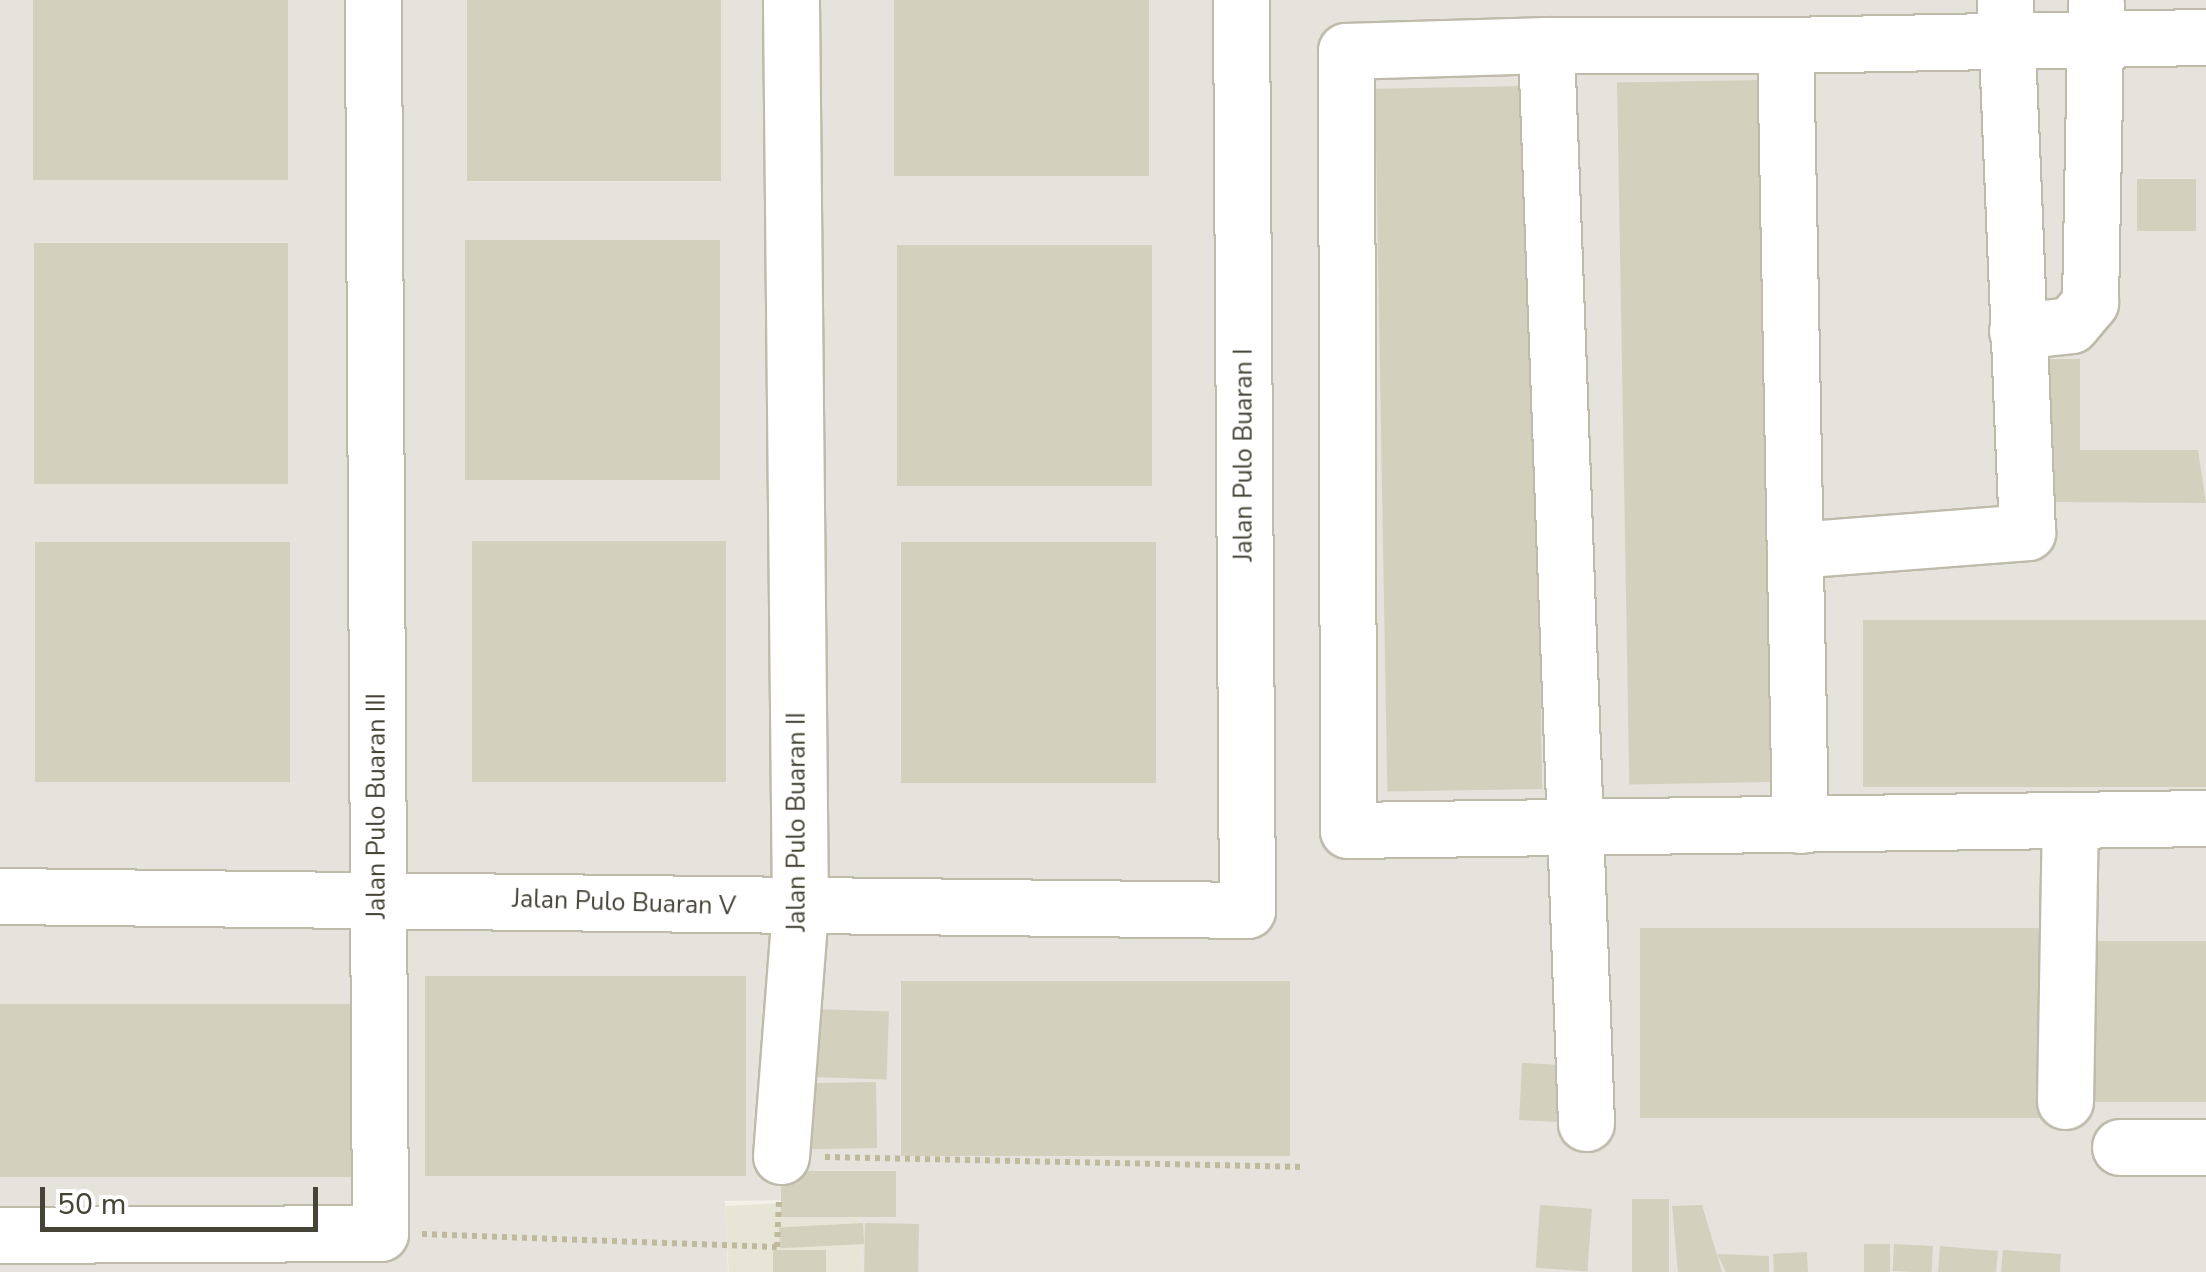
<!DOCTYPE html>
<style>
body{margin:0}
#map{position:relative;width:2206px;height:1272px;overflow:hidden;background:#f3f2e8;font-family:"Nunito Sans",sans-serif}
div>[style]{position:absolute}
[style*='--x']{left:calc(var(--x)*1px);top:calc(var(--y)*1px);width:calc(var(--w)*1px);rotate:calc(var(--a)*1deg)}
.residential>*{inset:0;background:#e7e5d6;transform-origin:0 0}
.industrial>*{inset:0;background:#e6e3dd}
.building>*{inset:0;background:#d4d0be;transform-origin:0 0}
.path>*{height:6px;margin-top:-3px;transform-origin:0;background:repeating-linear-gradient(90deg,#bfba9d 0 5px,transparent 0 10px)}
.roads{filter:drop-shadow(2px 0 #bebbab) drop-shadow(-2px 0 #bebbab) drop-shadow(0 2px #bebbab) drop-shadow(0 -2px #bebbab)}
.minor>*{height:55px;margin:-27.5px;padding:0 27.5px;transform-origin:27.5px;border-radius:27.5px;background:#fff}
span{translate:-50% -50%;white-space:nowrap;text-align:center;line-height:1.15;-webkit-text-stroke:8px #fff;paint-order:stroke}
.street-label{font-size:25px;color:#464337}
.scale{position:absolute;left:40px;top:1187px;width:278px;height:45px;box-sizing:border-box;border:5px solid #464337;border-top:0;padding-left:12px;font-size:30px;line-height:35px;white-space:nowrap;color:#464337;-webkit-text-stroke:8px #fff;paint-order:stroke}
</style>
<div id="map">
<div class="residential">
<div style="left:859px;top:1199px;width:73px;height:134px;rotate:87deg"></div>
</div>
<div class="industrial">
<div style="clip-path:polygon(0 0,2206px 0,2206px 1272px,863px 1272px,859px 1199px,725px 1201px,728px 1272px,0 1272px)"></div>
</div>
<div class="building">
<div style="left:33px;top:0;width:255px;height:180px"></div>
<div style="left:467px;top:0;width:254px;height:181px"></div>
<div style="left:894px;top:0;width:255px;height:176px"></div>
<div style="left:1760px;top:80px;width:702px;height:143px;rotate:89deg"></div>
<div style="left:1530px;top:86px;width:703px;height:155px;rotate:89deg"></div>
<div style="left:2137px;top:179px;width:59px;height:52px"></div>
<div style="left:465px;top:240px;width:255px;height:240px"></div>
<div style="left:34px;top:243px;width:254px;height:241px"></div>
<div style="left:897px;top:245px;width:255px;height:241px"></div>
<div style="clip-path:polygon(2044px 359px,2080px 359px,2080px 450px,2198px 450px,2206px 503px,2043px 502px)"></div>
<div style="left:472px;top:541px;width:254px;height:241px"></div>
<div style="left:35px;top:542px;width:255px;height:240px"></div>
<div style="left:901px;top:542px;width:255px;height:241px"></div>
<div style="left:1863px;top:620px;width:343px;height:167px"></div>
<div style="left:1640px;top:928px;width:417px;height:190px"></div>
<div style="left:2077px;top:941px;width:129px;height:161px"></div>
<div style="left:425px;top:976px;width:321px;height:200px"></div>
<div style="left:901px;top:981px;width:389px;height:175px"></div>
<div style="left:0;top:1004px;width:359px;height:173px"></div>
<div style="left:815px;top:1009px;width:74px;height:68px;rotate:2deg"></div>
<div style="left:1522px;top:1063px;width:39px;height:57px;rotate:3deg"></div>
<div style="left:876px;top:1082px;width:66px;height:81px;rotate:89deg"></div>
<div style="left:781px;top:1171px;width:115px;height:46px"></div>
<div style="left:1632px;top:1199px;width:37px;height:73px"></div>
<div style="left:1540px;top:1205px;width:52px;height:63px;rotate:4deg"></div>
<div style="clip-path:polygon(1702px 1205px,1722px 1272px,1678px 1272px,1672px 1206px)"></div>
<div style="left:863px;top:1223px;width:21px;height:84px;rotate:87deg"></div>
<div style="left:865px;top:1223px;width:54px;height:49px;rotate:1deg"></div>
<div style="left:1864px;top:1244px;width:26px;height:28px"></div>
<div style="left:1894px;top:1244px;width:39px;height:27px;rotate:3deg"></div>
<div style="clip-path:polygon(1940px 1246px,1998px 1251px,1996px 1272px,1938px 1272px)"></div>
<div style="left:773px;top:1250px;width:53px;height:22px"></div>
<div style="clip-path:polygon(2003px 1250px,2061px 1254px,2060px 1272px,2001px 1272px)"></div>
<div style="left:1807px;top:1252px;width:20px;height:34px;rotate:87deg"></div>
<div style="clip-path:polygon(1717px 1254px,1769px 1256px,1769px 1272px,1726px 1272px)"></div>
</div>
<div class="path">
<div style="--x:825;--y:1157;--w:478;--a:1.2"></div>
<div style="--x:422;--y:1234;--w:355;--a:2.1"></div>
<div style="--x:777;--y:1247;--w:47;--a:-87.6"></div>
</div>
<div class="roads">
<div class="minor">
<div style="--x:1546;--y:45;--w:200;--a:178.3"></div>
<div style="--x:1346;--y:51;--w:779;--a:89.85"></div>
<div style="--x:1348;--y:830;--w:858;--a:-0.8"></div>
<div style="--x:2017;--y:331;--w:54;--a:-6.3"></div>
<div style="--x:2071;--y:325;--w:30;--a:-50"></div>
<div style="--x:2090;--y:302;--w:299;--a:-88.9"></div>
<div style="--x:1795;--y:550;--w:233;--a:-4.4"></div>
<div style="--x:2027;--y:532;--w:532;--a:-92.37"></div>
<div style="--x:1800;--y:825;--w:780;--a:-91.1"></div>
<div style="--x:1785;--y:45;--w:421;--a:-1.1"></div>
<div style="--x:0;--y:896;--w:1247;--a:0.64"></div>
<div style="--x:1247;--y:910;--w:910;--a:-90.38"></div>
<div style="--x:2065;--y:1101;--w:281;--a:-89"></div>
<div style="--x:1586;--y:1123;--w:1079;--a:-92.13"></div>
<div style="--x:1546;--y:45;--w:239;--a:0"></div>
<div style="--x:2120;--y:1147;--w:86;--a:0"></div>
<div style="--x:781;--y:1156;--w:249;--a:-85.6"></div>
<div style="--x:800;--y:908;--w:908;--a:-90.57"></div>
<div style="--x:0;--y:1235;--w:380;--a:-0.3"></div>
<div style="--x:380;--y:1233;--w:1233;--a:-90.33"></div>
</div>
</div>
<div class="street-label">
<span style="left:1244px;top:455px;rotate:-90deg">Jalan Pulo Buaran I</span>
<span style="left:377px;top:806px;rotate:-90deg">Jalan Pulo Buaran III</span>
<span style="left:797px;top:822px;rotate:-90deg">Jalan Pulo Buaran II</span>
<span style="left:624px;top:903px;rotate:2deg">Jalan Pulo Buaran V</span>
</div>
<div class="scale">50 m</div>
</div>
